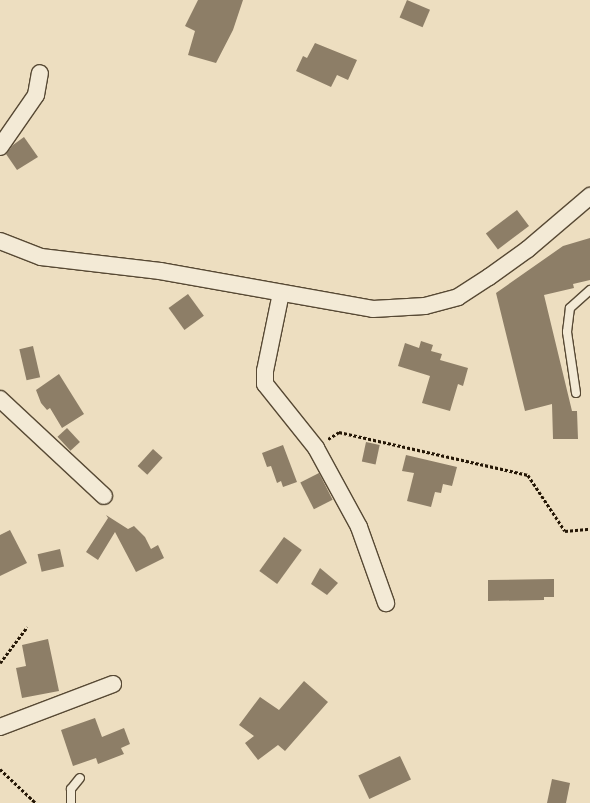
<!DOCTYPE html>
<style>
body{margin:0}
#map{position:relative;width:590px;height:803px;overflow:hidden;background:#eddec0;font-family:"Libre Bodoni",serif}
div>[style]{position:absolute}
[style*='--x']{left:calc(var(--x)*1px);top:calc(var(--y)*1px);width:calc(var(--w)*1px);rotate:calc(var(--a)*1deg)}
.building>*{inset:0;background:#8d7e67;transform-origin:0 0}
.path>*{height:2.5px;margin-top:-1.25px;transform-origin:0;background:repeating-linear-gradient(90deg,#251706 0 3px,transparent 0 5px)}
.roads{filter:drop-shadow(1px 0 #574934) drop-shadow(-1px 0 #574934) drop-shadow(0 1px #574934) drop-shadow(0 -1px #574934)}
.service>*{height:8px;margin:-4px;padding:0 4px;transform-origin:4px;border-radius:4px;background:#f3ead6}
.minor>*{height:16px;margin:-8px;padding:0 8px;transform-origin:8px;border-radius:8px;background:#f3ead6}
span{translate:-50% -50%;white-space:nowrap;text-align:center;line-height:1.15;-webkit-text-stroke:3px #f3ead6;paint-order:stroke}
</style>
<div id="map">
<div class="building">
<div style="clip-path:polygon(198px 0,243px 0,233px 30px,216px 63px,188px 55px,195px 31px,185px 26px)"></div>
<div style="left:407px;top:0;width:25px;height:19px;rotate:23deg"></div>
<div style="clip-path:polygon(315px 43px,357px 60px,348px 80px,337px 75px,331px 87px,296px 71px,303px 56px,307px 58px)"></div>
<div style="clip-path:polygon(24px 137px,38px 157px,17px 170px,6px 154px,13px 145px)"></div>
<div style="left:517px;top:210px;width:20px;height:39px;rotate:53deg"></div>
<div style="clip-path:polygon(590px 238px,590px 280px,573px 284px,574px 288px,544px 295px,572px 411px,577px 411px,578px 439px,553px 439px,552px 404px,525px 411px,496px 293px,563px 246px)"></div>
<div style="left:188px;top:294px;width:27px;height:24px;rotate:54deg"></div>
<div style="clip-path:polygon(421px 341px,433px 345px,431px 351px,442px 354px,440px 360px,468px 368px,463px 386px,458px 384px,450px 411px,422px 403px,430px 376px,398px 366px,405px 343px,419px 348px)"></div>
<div style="left:33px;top:346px;width:32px;height:14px;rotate:77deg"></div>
<div style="clip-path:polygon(59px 374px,84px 414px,62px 428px,50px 408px,47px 410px,41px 403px,36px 390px)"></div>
<div style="left:67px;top:428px;width:19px;height:13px;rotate:47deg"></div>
<div style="left:366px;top:442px;width:14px;height:20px;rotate:12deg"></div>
<div style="clip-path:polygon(283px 445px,297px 482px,283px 487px,281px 481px,277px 483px,271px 466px,267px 467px,262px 453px)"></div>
<div style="left:153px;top:449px;width:13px;height:23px;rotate:42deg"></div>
<div style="clip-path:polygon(406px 455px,457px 467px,452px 486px,443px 484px,441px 493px,435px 492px,431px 507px,407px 501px,414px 473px,402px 471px)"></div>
<div style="left:319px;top:473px;width:30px;height:21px;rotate:63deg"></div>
<div style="clip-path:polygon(106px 515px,128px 529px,134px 526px,145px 537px,151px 549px,158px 545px,164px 558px,136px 572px,115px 532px,98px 560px,86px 552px,108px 518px)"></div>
<div style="clip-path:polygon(10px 530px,27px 563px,0 576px,0 535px)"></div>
<div style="left:284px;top:537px;width:22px;height:42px;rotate:36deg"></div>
<div style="left:60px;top:549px;width:18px;height:23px;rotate:77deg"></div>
<div style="clip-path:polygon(320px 568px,338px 583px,327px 595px,311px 584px)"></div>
<div style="clip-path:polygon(554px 579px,554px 597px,544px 597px,544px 600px,488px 601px,488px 580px)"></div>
<div style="clip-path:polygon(48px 639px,59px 691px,22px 698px,16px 668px,26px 666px,22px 645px)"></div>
<div style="clip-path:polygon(304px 681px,328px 702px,285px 751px,278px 745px,258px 760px,245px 743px,254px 736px,239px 725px,260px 697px,279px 710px)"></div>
<div style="clip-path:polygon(95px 718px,102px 737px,124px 728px,130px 744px,121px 748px,124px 754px,98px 764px,96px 758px,73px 766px,61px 730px)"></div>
<div style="left:400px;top:756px;width:26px;height:46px;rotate:65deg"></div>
<div style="clip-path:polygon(552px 779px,570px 783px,566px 803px,547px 803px)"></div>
</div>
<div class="path">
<div style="--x:328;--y:439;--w:13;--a:-32"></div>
<div style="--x:339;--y:432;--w:194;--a:12.8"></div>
<div style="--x:528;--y:475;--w:67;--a:56.5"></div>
<div style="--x:565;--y:531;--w:25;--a:-5"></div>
<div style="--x:0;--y:663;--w:45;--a:-53.1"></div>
<div style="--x:0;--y:769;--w:50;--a:43.4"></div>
</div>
<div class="roads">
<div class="service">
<div style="--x:576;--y:393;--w:62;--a:-98.4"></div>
<div style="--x:567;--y:332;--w:24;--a:-83"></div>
<div style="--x:570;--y:308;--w:27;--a:-42"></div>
<div style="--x:71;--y:803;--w:14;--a:-90"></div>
<div style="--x:71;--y:789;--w:14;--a:-51"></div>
</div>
<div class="minor">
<div style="--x:0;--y:147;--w:63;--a:-55.3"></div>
<div style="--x:36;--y:95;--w:22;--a:-80"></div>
<div style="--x:0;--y:241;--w:44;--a:21.3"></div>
<div style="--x:41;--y:257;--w:120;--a:6.7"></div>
<div style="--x:160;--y:271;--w:216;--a:10.1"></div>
<div style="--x:373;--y:309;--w:52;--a:-3.3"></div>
<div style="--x:425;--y:306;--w:34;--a:-15"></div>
<div style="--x:458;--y:297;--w:37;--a:-33"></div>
<div style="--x:489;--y:277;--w:48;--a:-35.7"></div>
<div style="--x:528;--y:249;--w:82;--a:-40.5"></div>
<div style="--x:281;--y:293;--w:80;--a:101.6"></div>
<div style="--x:265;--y:371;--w:13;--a:90"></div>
<div style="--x:265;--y:384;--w:82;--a:51.4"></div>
<div style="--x:316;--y:448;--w:90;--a:61.4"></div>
<div style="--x:359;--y:527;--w:81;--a:70.4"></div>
<div style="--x:0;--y:399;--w:142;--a:43"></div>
<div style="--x:0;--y:727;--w:121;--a:-20.8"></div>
</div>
</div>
</div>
